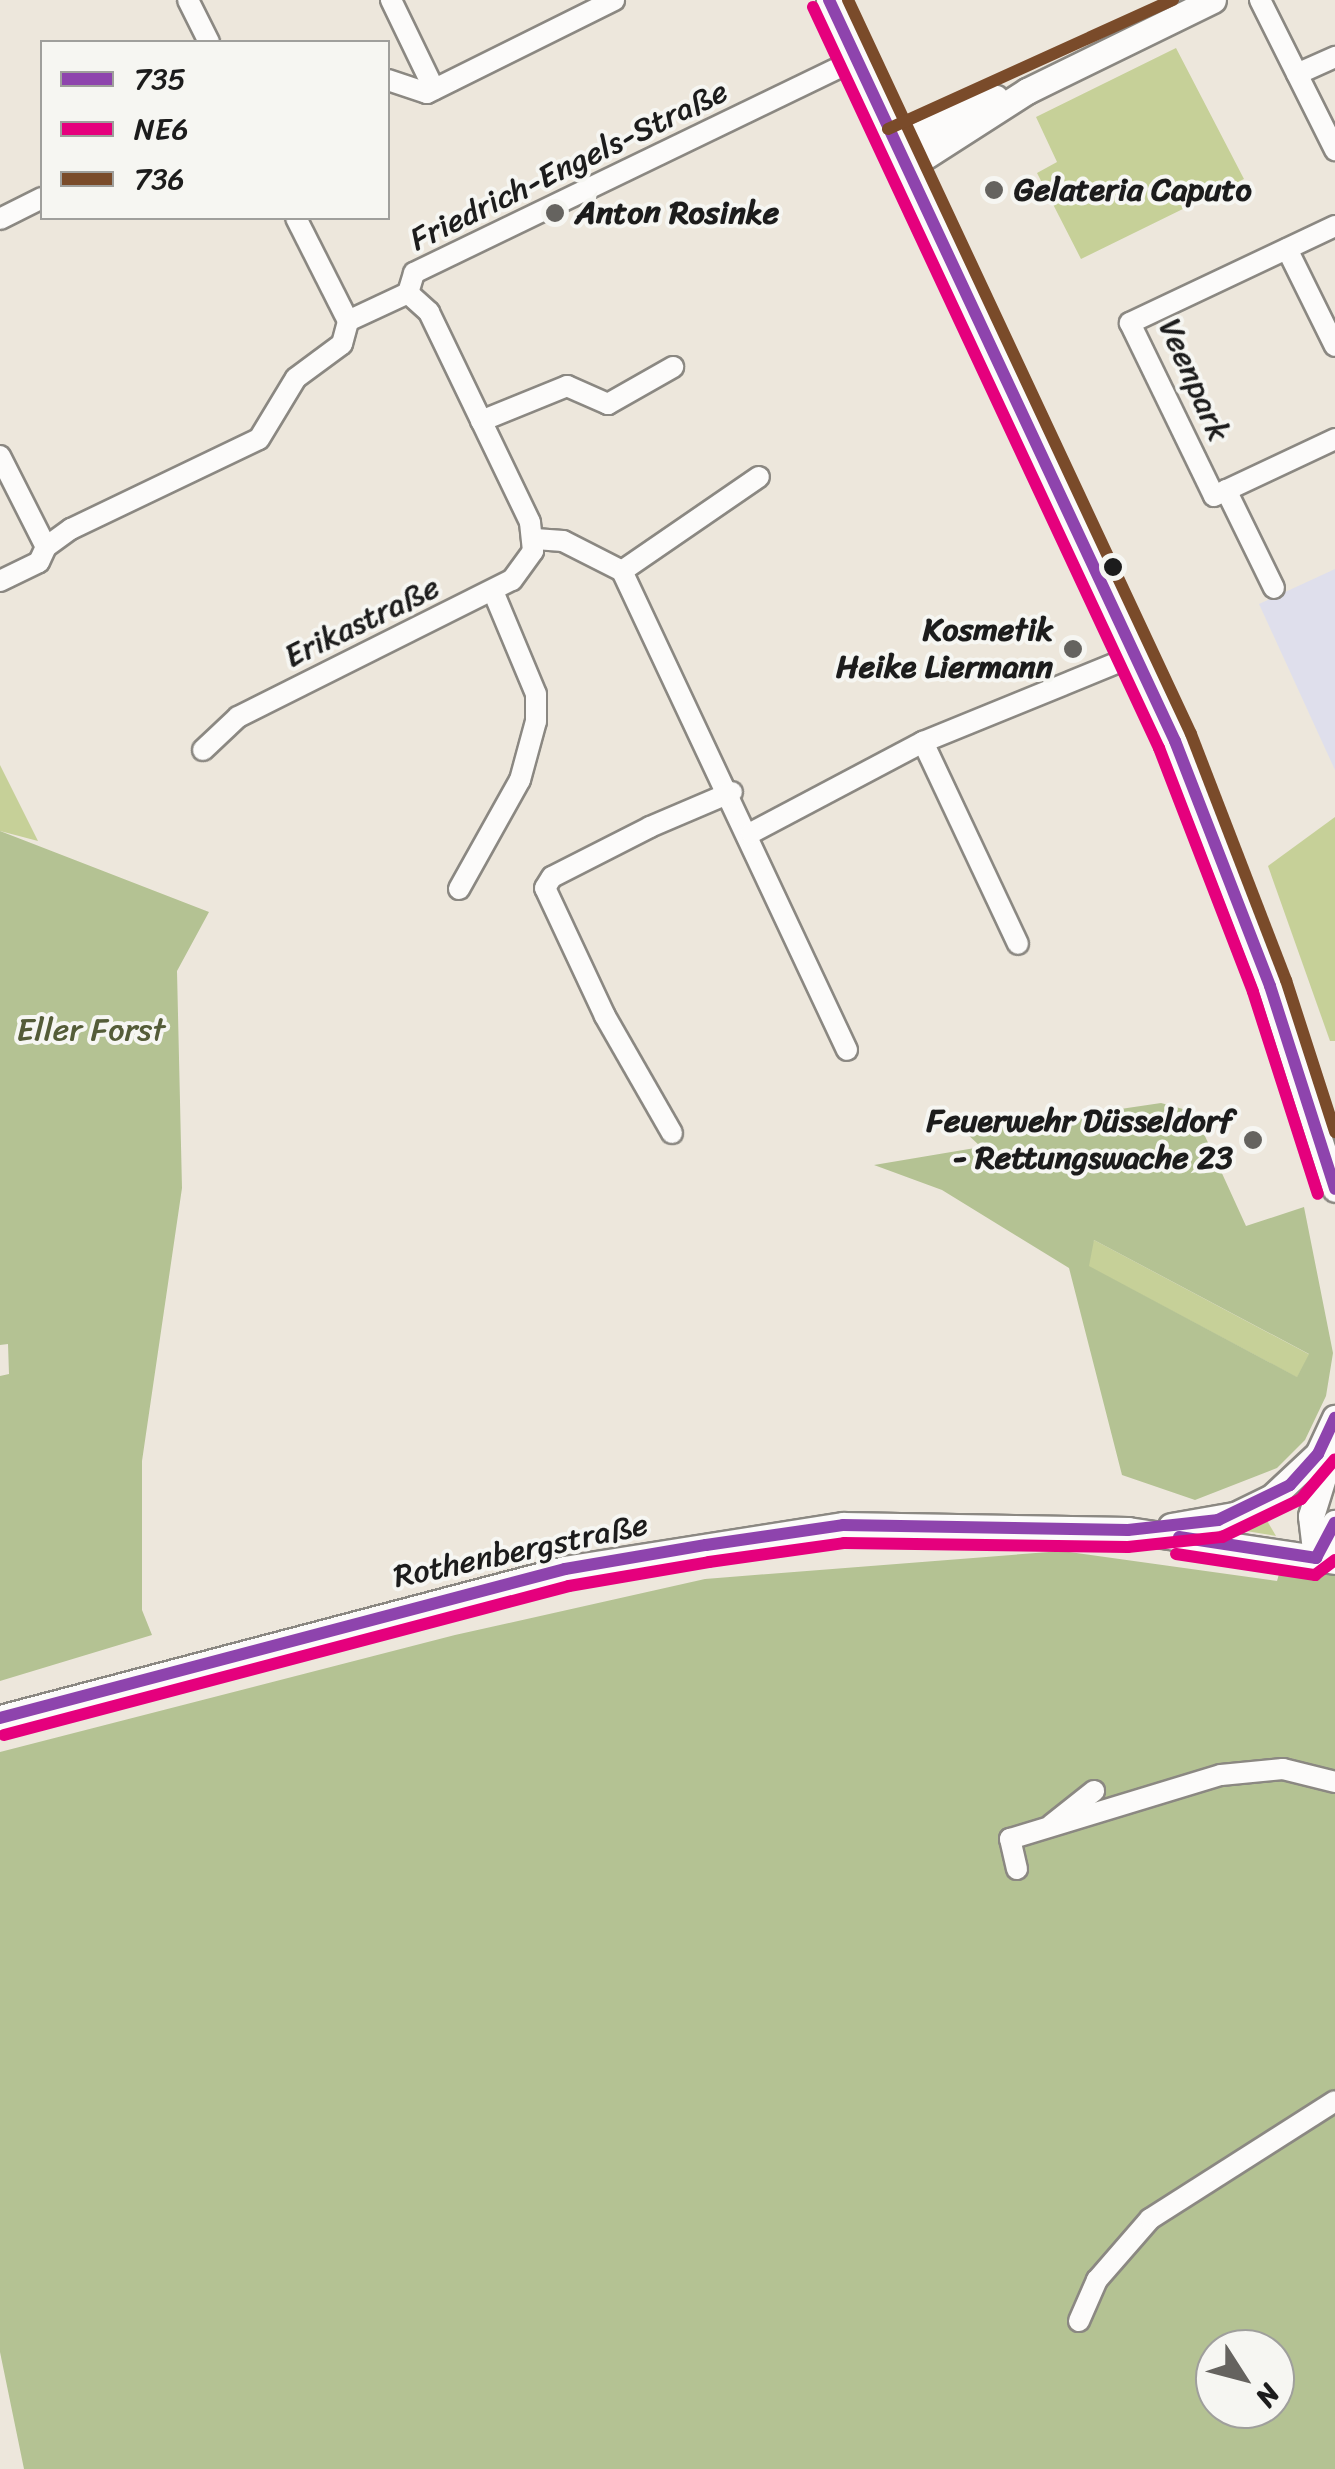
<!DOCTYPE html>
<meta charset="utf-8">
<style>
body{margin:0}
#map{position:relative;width:1335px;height:2469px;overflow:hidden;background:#ede7dc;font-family:Sriracha,sans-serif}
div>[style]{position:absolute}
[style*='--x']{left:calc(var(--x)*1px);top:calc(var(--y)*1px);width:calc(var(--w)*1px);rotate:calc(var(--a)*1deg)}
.built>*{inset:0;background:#dfdfec}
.green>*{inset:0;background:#c6d098;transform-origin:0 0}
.forest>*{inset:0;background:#b4c293}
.roads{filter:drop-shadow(2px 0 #8b8882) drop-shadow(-2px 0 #8b8882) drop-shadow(0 2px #8b8882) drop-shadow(0 -2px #8b8882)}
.minor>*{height:20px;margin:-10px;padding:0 10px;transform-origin:10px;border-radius:10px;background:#fcfbfa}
.major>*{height:25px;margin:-12.5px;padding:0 12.5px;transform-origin:12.5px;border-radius:12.5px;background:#fcfbfa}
.bus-1>*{height:12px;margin:-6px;padding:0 6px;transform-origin:6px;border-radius:6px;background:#8e44ad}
.bus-2>*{height:12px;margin:-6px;padding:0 6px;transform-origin:6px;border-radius:6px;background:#e5007d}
.bus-3>*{height:12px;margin:-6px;padding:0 6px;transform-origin:6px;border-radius:6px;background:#7a4b2a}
.dots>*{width:28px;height:28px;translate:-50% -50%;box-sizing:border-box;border:5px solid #f6f6f2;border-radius:50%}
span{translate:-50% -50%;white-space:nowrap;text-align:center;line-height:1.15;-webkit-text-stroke:8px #f6f6f2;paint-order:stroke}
.street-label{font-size:32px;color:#1c1c1c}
.poi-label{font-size:32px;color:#1c1c1c;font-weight:700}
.left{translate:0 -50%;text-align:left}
.right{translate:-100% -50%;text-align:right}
.park-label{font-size:32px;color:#545c38}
.legend{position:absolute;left:40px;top:40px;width:350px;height:180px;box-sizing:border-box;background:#f6f6f2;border:2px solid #9f9f9c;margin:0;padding:12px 18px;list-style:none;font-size:30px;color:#1c1c1c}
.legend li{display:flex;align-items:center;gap:20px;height:50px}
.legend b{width:50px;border:2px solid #9f9f9c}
.north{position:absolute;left:1195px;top:2329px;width:100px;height:100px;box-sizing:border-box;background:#f6f6f2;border:2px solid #9f9f9c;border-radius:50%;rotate:126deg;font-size:28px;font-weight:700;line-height:40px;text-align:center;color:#1c1c1c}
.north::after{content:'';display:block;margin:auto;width:35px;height:45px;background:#65635f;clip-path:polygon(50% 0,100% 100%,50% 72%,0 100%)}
</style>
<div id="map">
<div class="built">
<div style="clip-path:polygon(1335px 569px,1335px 770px,1259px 604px)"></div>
</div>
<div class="green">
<div style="clip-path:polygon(1176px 48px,1244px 179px,1081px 259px,1037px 173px,1057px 162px,1036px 117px)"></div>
<div style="clip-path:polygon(0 765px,38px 841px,0 831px)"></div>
<div style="clip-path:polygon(1335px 817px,1335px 1041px,1330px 1041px,1268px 866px)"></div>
<div style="left:1094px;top:1240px;width:244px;height:26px;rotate:28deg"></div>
<div style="clip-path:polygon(1262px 1512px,1276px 1536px,1234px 1529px,1233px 1526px)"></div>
</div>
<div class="forest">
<div style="clip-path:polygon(0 831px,209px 912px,177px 971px,182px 1188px,142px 1461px,142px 1610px,152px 1635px,0 1681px,0 1376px,9px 1374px,8px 1344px,0 1345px)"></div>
<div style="clip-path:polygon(evenodd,1161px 1103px,1194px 1112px,1246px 1226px,1304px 1207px,1333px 1353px,1326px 1396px,1305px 1440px,1277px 1468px,1195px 1500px,1122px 1475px,1069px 1268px,942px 1190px,874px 1165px,981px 1147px,965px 1132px,1161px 1103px,1094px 1240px,1309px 1354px,1297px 1377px,1089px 1266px,1094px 1240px)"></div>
<div style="clip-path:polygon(evenodd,1062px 1551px,1277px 1581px,1281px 1567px,1335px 1576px,1335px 2469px,24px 2469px,0 2352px,0 1752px,455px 1635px,705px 1579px,1062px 1551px,1215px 2349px,1275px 2349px,1275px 2409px,1215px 2409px,1215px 2349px)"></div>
</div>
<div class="roads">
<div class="minor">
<div style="--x:188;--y:0;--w:47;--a:63.4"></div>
<div style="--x:391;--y:0;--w:99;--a:64.2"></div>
<div style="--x:1260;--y:0;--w:168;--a:63.4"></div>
<div style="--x:1297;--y:74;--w:42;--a:-24.1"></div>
<div style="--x:388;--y:80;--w:41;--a:18.4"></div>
<div style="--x:427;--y:93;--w:209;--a:-26.4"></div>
<div style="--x:296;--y:218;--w:115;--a:63.2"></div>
<div style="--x:0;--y:219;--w:47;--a:-26.6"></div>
<div style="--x:1335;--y:226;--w:227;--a:154.7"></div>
<div style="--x:1130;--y:323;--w:192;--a:64.1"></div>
<div style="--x:1214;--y:496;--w:134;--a:-25.2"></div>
<div style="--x:1287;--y:249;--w:108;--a:63.7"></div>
<div style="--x:481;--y:421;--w:93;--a:-22.1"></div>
<div style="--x:567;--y:386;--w:45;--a:23.7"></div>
<div style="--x:608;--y:404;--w:75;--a:-29.6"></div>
<div style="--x:0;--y:456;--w:102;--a:63.2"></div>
<div style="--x:1226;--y:490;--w:109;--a:63.9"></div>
<div style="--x:535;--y:539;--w:28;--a:4"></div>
<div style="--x:563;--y:541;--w:66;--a:27"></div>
<div style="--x:622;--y:571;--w:529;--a:64.84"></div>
<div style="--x:622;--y:571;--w:166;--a:-34.5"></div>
<div style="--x:0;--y:581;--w:43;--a:-26"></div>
<div style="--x:39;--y:562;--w:17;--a:-65"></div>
<div style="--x:46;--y:547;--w:31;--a:-36"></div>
<div style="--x:71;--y:529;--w:208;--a:-25.6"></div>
<div style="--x:259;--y:439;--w:71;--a:-58.8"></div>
<div style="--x:296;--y:378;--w:57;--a:-36.5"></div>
<div style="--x:342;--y:344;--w:24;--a:-75"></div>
<div style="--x:348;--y:321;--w:66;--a:-25"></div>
<div style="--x:408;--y:293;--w:21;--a:-73"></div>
<div style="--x:414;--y:273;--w:491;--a:-25.8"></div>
<div style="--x:923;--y:742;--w:223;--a:64.8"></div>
<div style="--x:203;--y:750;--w:48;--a:-43.3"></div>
<div style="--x:238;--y:717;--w:306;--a:-26.6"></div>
<div style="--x:512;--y:580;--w:36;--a:-54"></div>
<div style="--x:533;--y:551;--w:29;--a:-96"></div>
<div style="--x:530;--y:522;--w:233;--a:-115.7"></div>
<div style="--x:429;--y:312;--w:28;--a:-138"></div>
<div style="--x:751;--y:833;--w:195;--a:-27.9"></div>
<div style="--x:923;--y:742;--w:230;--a:-22.2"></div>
<div style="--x:459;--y:889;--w:125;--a:-60.8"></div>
<div style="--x:520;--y:780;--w:61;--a:-74.8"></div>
<div style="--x:536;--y:721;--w:27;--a:-90"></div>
<div style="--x:536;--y:694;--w:112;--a:-112.7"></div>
<div style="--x:672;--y:1133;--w:135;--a:-119.8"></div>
<div style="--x:605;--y:1016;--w:141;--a:-115.1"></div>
<div style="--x:545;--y:888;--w:13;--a:-58"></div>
<div style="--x:552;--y:877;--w:110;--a:-27"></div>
<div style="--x:650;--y:827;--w:89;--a:-23.1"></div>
<div style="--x:1051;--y:1825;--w:55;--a:-38.3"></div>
<div style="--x:1017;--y:1869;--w:31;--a:-103"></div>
<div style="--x:1010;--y:1839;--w:220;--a:-16.9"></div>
<div style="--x:1221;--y:1775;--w:62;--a:-5.5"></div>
<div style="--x:1283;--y:1769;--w:54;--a:14"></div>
<div style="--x:1079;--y:2321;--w:45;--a:-66.3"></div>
<div style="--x:1097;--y:2280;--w:81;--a:-49"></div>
<div style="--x:1150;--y:2219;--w:219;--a:-32.5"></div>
</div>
<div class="major">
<div style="--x:829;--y:0;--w:818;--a:64.97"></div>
<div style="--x:1175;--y:741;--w:263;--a:68.8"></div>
<div style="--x:1270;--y:986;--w:213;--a:72.2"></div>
<div style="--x:896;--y:145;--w:110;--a:-25.4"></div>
<div style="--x:907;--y:168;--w:143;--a:-32.7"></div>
<div style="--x:1027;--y:91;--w:207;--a:-26.1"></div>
<div style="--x:1171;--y:1526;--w:65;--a:-9.8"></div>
<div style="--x:1235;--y:1515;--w:41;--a:-25.9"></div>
<div style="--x:1272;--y:1497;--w:63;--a:-43.1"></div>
<div style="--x:1318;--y:1454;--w:40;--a:-65"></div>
<div style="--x:1316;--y:1558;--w:42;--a:-96.8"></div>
<div style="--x:1311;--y:1516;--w:77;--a:-72.7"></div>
<div style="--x:1316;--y:1558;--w:40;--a:-62"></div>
<div style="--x:0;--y:1718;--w:584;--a:-14.77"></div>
<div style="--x:565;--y:1569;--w:281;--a:-9"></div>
<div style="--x:843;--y:1525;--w:285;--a:1"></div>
<div style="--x:1128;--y:1530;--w:209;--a:8.5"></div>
</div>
</div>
<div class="bus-1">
<div style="--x:829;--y:0;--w:818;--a:64.97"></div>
<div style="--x:1175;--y:741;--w:263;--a:68.8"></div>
<div style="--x:1270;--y:986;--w:213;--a:72.2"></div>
<div style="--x:1179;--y:1537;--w:139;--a:8.7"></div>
<div style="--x:1316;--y:1558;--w:40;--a:-62"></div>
<div style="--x:0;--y:1718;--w:584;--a:-14.77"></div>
<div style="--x:565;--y:1569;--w:143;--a:-9.7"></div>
<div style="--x:706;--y:1545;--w:138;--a:-8.3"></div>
<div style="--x:843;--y:1525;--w:285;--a:1"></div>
<div style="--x:1128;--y:1530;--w:91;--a:-6.3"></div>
<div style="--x:1218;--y:1520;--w:80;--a:-25.9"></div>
<div style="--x:1290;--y:1485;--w:42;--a:-47.9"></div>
<div style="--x:1318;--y:1454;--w:40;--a:-65"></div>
</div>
<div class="bus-2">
<div style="--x:813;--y:7;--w:818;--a:64.97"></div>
<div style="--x:1159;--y:748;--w:261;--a:68.9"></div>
<div style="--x:1253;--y:992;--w:212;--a:72.2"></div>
<div style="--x:1176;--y:1554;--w:141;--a:8.6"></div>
<div style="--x:1315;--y:1575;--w:25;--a:-37"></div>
<div style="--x:4;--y:1735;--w:584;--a:-14.77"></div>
<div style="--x:569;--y:1586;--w:142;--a:-9.7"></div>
<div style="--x:709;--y:1562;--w:136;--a:-8"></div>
<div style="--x:844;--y:1543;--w:284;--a:0.8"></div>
<div style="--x:1128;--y:1547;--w:95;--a:-6.1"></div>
<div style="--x:1222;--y:1537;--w:88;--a:-25.7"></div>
<div style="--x:1301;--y:1499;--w:52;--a:-49.6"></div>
</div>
<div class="bus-3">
<div style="--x:848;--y:0;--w:810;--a:64.95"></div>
<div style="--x:1191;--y:734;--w:264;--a:68.9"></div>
<div style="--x:1286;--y:980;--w:160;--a:72.1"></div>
<div style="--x:888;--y:129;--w:313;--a:-24.4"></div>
</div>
<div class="dots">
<div style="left:994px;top:190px;background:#65635f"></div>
<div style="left:555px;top:213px;background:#65635f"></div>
<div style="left:1113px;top:567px;background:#1c1c1c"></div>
<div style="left:1073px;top:649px;background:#65635f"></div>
<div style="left:1253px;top:1140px;background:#65635f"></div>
</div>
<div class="street-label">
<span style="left:569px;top:166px;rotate:-26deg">Friedrich-Engels-Straße</span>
<span style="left:1194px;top:380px;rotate:66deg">Veenpark</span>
<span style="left:362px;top:622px;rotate:-26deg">Erikastraße</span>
<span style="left:521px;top:1551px;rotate:-12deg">Rothenbergstraße</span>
</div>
<div class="poi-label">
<span class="left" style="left:1014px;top:190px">Gelateria Caputo</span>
<span class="left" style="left:575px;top:213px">Anton Rosinke</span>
<span class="right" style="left:1053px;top:649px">Kosmetik<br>Heike Liermann</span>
<span class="right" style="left:1233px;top:1140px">Feuerwehr Düsseldorf<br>- Rettungswache 23</span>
</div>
<div class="park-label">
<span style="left:91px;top:1030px">Eller Forst</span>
</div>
<ul class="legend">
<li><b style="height:12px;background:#8e44ad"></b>735</li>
<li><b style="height:12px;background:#e5007d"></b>NE6</li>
<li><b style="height:12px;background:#7a4b2a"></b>736</li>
</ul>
<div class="north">N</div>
</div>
